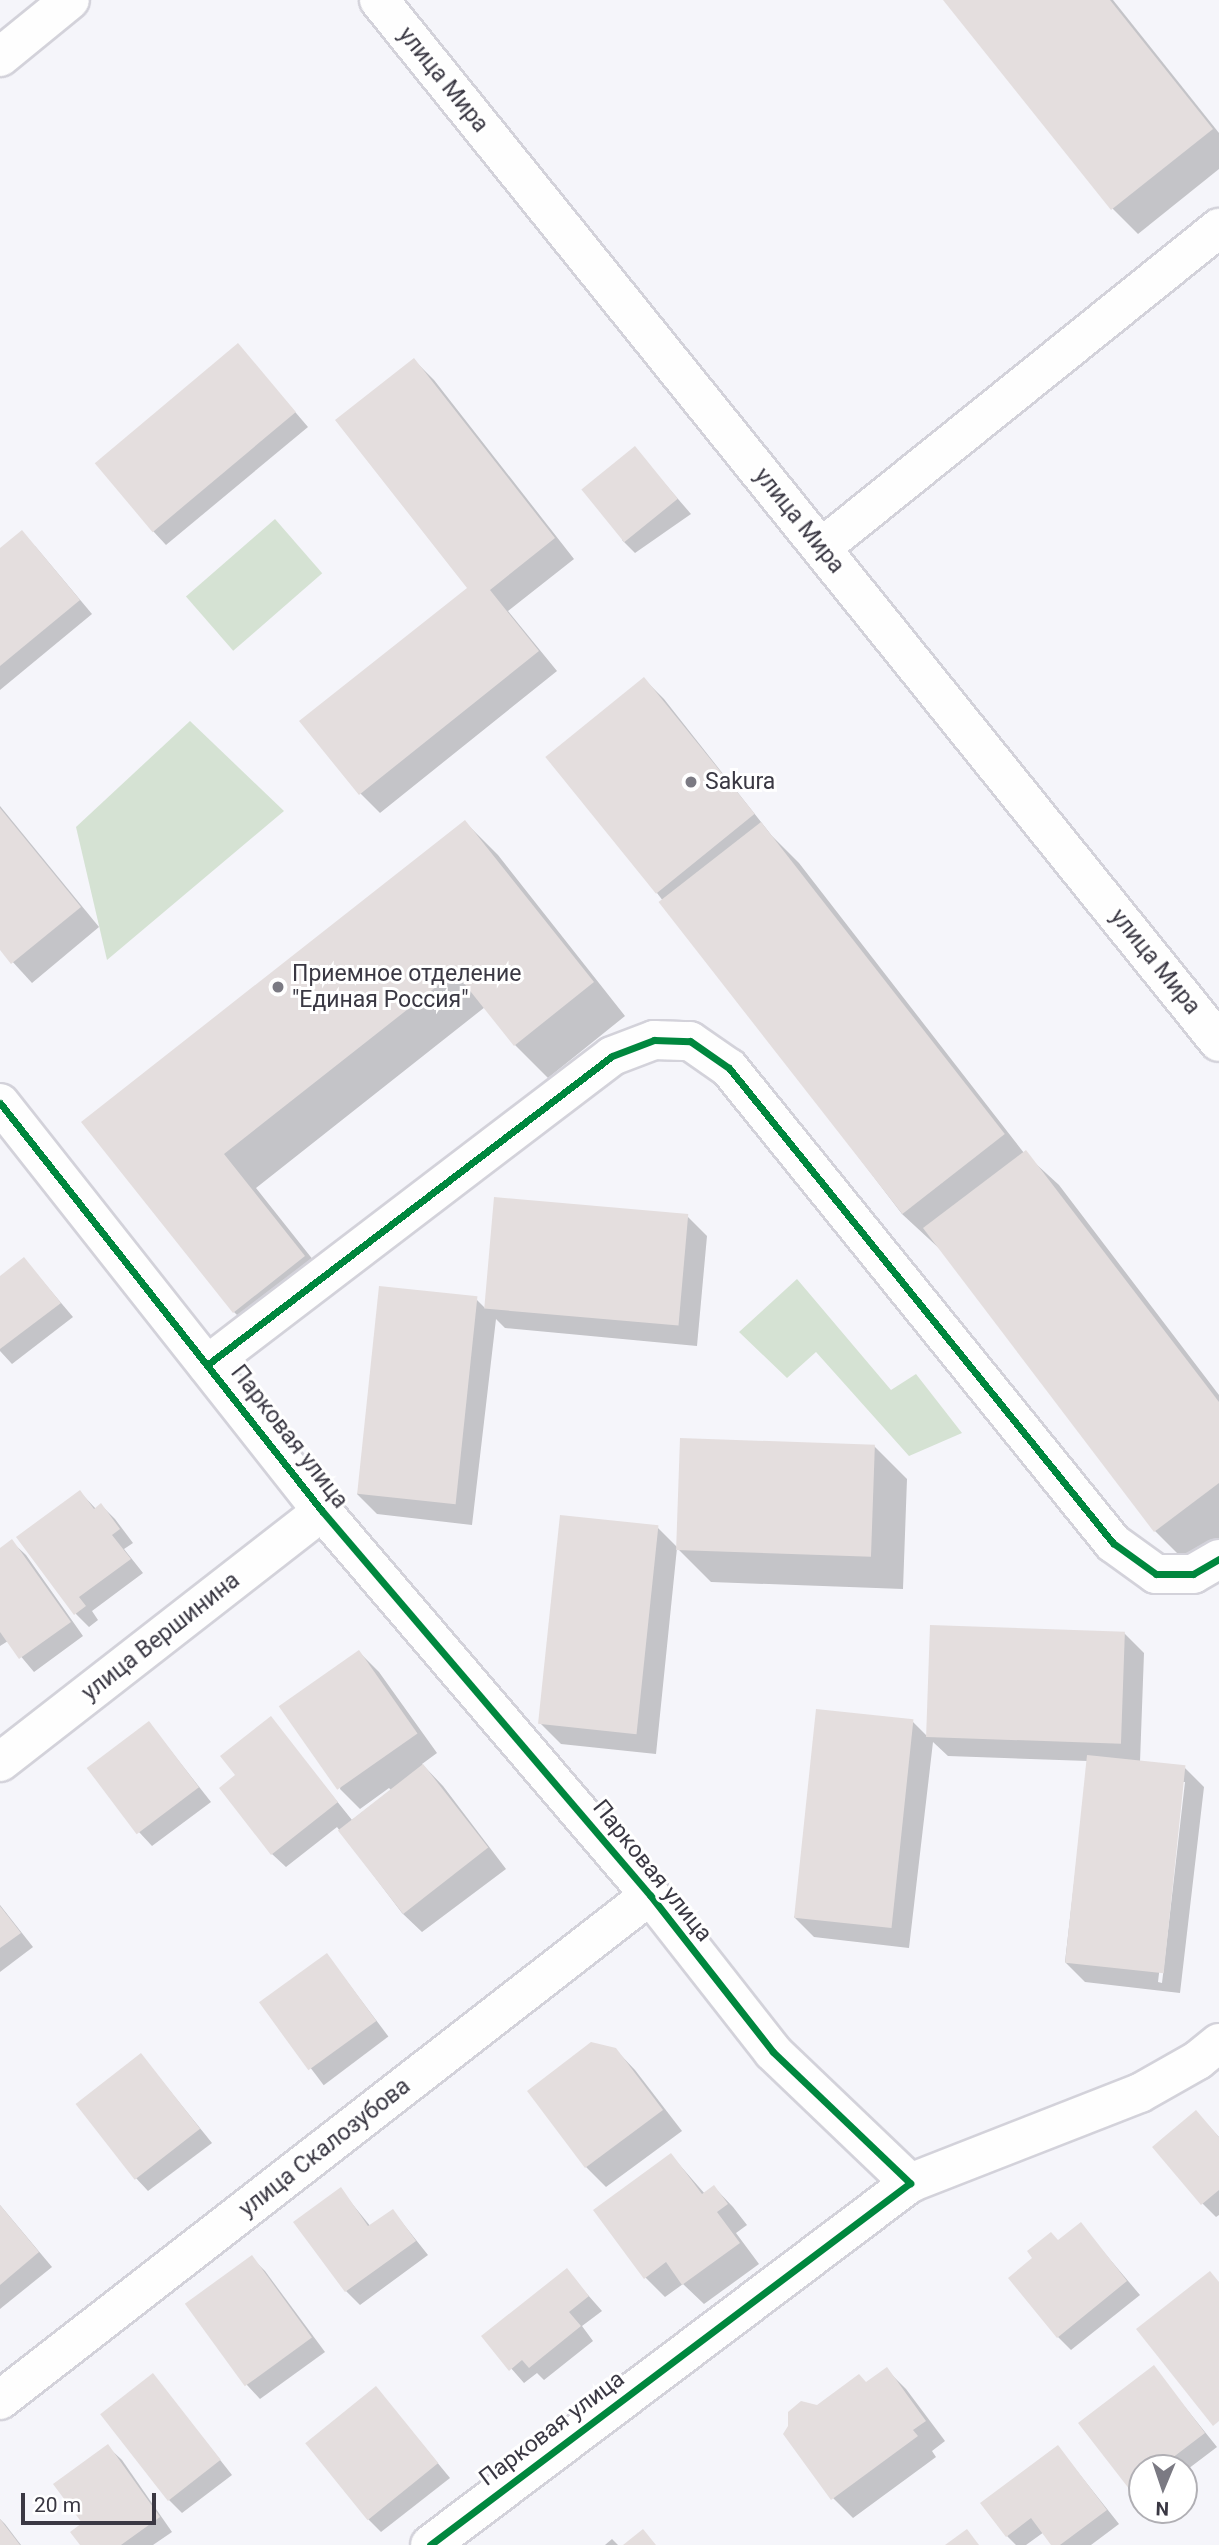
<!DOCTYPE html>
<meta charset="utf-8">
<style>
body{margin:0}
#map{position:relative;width:1219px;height:2545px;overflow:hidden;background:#f5f5fa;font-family:Roboto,sans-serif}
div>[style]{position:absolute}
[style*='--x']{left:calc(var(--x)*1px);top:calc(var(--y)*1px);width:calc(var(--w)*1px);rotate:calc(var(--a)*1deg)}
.green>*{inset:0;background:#d5e2d3;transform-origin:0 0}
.shadow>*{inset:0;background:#0003;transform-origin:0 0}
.building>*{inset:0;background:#e4dede;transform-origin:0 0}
.roads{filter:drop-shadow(2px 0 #d3d2da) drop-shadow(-2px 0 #d3d2da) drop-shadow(0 2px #d3d2da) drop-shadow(0 -2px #d3d2da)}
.minor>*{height:38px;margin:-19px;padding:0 19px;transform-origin:19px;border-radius:19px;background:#fefefe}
.tertiary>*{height:38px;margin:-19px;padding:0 19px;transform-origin:19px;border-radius:19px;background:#fefefe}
.cycleway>*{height:7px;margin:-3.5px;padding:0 3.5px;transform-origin:3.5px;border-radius:3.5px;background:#00873e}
.dots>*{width:19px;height:19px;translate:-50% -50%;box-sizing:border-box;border:4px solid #fff;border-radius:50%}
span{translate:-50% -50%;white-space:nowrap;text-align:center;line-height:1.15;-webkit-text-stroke:6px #fff;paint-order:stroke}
.street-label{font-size:23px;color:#3a3843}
.poi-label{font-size:23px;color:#3a3843}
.left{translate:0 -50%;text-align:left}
.north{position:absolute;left:1128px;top:2454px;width:70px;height:70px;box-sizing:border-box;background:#fff;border:2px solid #b0afb4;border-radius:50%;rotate:182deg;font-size:19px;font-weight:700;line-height:28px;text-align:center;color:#3a3843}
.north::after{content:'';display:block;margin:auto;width:24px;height:32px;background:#7b7a83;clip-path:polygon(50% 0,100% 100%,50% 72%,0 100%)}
.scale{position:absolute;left:21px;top:2493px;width:135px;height:32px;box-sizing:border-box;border:4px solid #3a3843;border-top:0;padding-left:9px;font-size:21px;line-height:24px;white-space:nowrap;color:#3a3843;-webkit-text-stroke:5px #fff;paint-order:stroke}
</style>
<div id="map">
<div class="green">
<div style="left:275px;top:519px;width:72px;height:118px;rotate:49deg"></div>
<div style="clip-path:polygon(190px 721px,284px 811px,107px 960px,76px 827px)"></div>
<div style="clip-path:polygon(797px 1279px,891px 1390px,916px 1374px,962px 1433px,909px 1456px,816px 1352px,787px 1378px,739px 1332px)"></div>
</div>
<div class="shadow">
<div style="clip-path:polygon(945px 0,1113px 0,1219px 133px,1219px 169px,1138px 234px,1112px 208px)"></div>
<div style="clip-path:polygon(238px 345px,308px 427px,166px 545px,153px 531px)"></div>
<div style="clip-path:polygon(414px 360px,434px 380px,574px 559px,508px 611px,557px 671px,380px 813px,360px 793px,469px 589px)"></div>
<div style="clip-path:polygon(635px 449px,691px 514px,635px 553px,622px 540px)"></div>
<div style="clip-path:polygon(35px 546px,92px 614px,0 690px,0 551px)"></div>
<div style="clip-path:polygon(644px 679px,664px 699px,772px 836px,799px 863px,1024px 1153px,1059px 1185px,1219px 1395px,1219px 1541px,1188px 1564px,1155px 1531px,942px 1251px,902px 1214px,657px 893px)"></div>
<div style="clip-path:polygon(0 806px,99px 927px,32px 983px,0 948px)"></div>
<div style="clip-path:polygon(465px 822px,498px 855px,625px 1016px,548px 1078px,515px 1045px,485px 1007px,256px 1188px,337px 1290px,267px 1345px,234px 1312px,84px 1122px)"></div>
<div style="clip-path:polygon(687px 1216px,707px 1236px,697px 1346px,505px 1328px,496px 1319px,472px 1525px,377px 1514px,357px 1494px,476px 1299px,485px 1308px)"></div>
<div style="clip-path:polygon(24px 1259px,73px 1317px,12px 1364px,0 1351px,0 1278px)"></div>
<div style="clip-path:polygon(874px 1446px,907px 1479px,903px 1589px,711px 1582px,677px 1548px,656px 1754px,561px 1744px,541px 1724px,657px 1527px,678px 1548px)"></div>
<div style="clip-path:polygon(80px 1492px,96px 1509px,101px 1505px,115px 1519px,133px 1543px,124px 1549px,143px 1573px,92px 1611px,98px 1620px,89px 1627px,76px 1614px)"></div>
<div style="clip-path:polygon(12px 1542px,26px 1555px,83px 1636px,34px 1672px,8px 1641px,0 1646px,0 1550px)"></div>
<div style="clip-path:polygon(evenodd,1124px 1633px,1144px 1653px,1140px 1762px,1184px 1767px,1204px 1787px,1180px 1993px,1085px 1982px,1065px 1962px,1088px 1761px,948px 1756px,933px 1742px,909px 1948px,814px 1937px,794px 1917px,913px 1722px,928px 1737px,1124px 1633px,1181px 1782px,1185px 1782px,1162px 1983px,1158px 1982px,1181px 1782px)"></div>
<div style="clip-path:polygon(359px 1652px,379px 1672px,437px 1753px,422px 1764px,443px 1786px,506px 1869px,422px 1932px,402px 1913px,337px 1827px,286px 1867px,272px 1854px,238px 1775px,271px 1719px,352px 1820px,391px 1790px,389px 1788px,360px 1809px,340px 1789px)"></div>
<div style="clip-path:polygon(149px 1723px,211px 1802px,152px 1846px,139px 1832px)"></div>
<div style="clip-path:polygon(0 1905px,33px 1947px,0 1972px)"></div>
<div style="left:327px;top:1955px;width:102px;height:81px;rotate:53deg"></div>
<div style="clip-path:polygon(615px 2049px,635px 2070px,682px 2131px,606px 2187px,586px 2167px,529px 2091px)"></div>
<div style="clip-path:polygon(141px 2055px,212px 2143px,148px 2191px,135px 2177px)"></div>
<div style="clip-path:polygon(1196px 2112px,1219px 2137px,1219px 2215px,1216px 2217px,1202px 2203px)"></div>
<div style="clip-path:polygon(671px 2155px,705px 2194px,714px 2187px,733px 2207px,747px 2225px,736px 2233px,759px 2264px,704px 2304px,683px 2284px,665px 2297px,645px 2277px)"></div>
<div style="clip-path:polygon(341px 2190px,371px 2227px,393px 2211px,428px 2255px,360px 2305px,346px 2291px)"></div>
<div style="clip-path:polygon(0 2205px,52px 2267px,0 2309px)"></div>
<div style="clip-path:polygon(1080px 2224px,1140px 2295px,1071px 2350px,1058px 2337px,1058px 2242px)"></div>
<div style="clip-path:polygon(252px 2258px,265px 2271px,325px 2352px,260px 2399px,247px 2385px)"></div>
<div style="clip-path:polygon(566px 2270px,602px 2311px,582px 2326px,593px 2341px,544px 2380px,537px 2373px,524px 2383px,483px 2336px)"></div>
<div style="clip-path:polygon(1153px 2367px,1217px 2447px,1184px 2472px,1184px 2468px,1142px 2468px,1142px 2500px,1131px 2489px)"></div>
<div style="clip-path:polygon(886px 2369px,906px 2389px,945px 2441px,932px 2451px,936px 2457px,853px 2518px,833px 2498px,789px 2426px,817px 2407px,867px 2383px)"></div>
<div style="clip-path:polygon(153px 2375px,232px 2475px,182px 2513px,168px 2499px)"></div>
<div style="clip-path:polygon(376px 2388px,450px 2478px,381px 2532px,367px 2518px)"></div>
<div style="clip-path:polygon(108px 2447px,122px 2460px,172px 2532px,153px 2545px,82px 2545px,84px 2524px)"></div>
<div style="clip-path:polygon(1058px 2447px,1119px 2524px,1091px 2545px,1054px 2545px,1044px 2532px,1026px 2545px,1016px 2545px,1007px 2536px)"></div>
<div style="clip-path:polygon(0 2519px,5px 2524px,21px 2545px,0 2545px)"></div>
<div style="clip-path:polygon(612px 2539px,618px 2545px,605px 2545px)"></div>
</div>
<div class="building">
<div style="clip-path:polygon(943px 0,1110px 0,1213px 129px,1111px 210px)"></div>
<div style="left:238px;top:343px;width:90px;height:187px;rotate:50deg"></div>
<div style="clip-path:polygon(414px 358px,555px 538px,490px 590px,539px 651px,359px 795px,299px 721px,467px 588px,335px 420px)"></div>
<div style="left:635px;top:446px;width:68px;height:69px;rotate:51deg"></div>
<div style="clip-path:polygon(22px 530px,80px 600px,0 666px,0 548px)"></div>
<div style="left:644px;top:677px;width:176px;height:127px;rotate:51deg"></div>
<div style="clip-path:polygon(0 808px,81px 907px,11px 964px,0 950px)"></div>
<div style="clip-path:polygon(465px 820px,594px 982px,514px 1046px,455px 972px,224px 1154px,305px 1256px,233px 1313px,81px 1122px)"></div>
<div style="left:761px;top:822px;width:396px;height:130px;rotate:52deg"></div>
<div style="clip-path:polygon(1026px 1150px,1219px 1402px,1219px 1483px,1154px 1532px,923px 1228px)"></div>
<div style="left:494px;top:1197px;width:195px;height:112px;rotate:5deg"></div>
<div style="clip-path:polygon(24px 1257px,61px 1303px,0 1349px,0 1276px)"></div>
<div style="left:379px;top:1286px;width:99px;height:209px;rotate:6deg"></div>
<div style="left:680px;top:1438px;width:195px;height:112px;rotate:2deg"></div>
<div style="clip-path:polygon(80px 1490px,94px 1509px,101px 1503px,120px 1529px,112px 1535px,131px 1559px,79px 1597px,86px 1606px,74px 1615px,16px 1537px)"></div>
<div style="left:560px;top:1515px;width:99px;height:210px;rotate:6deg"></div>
<div style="clip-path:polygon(12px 1539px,71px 1622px,19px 1659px,0 1632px,0 1548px)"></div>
<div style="left:930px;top:1625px;width:195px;height:112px;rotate:2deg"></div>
<div style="left:359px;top:1650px;width:102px;height:98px;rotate:55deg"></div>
<div style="left:816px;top:1709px;width:98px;height:210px;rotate:6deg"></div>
<div style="clip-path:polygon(271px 1716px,338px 1802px,271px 1855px,219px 1788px,235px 1775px,220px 1756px)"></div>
<div style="left:149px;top:1721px;width:83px;height:78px;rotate:53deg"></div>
<div style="left:1087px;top:1755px;width:99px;height:209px;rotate:6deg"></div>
<div style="left:423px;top:1764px;width:106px;height:108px;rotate:52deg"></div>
<div style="clip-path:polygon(0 1906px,21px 1933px,0 1948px)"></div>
<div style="left:327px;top:1953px;width:84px;height:84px;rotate:54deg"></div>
<div style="clip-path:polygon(591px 2042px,616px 2048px,663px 2110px,585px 2168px,527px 2091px)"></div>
<div style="left:141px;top:2053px;width:96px;height:83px;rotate:52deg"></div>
<div style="clip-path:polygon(1196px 2110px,1219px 2137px,1219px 2190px,1201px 2205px,1152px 2147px)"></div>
<div style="clip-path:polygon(671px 2153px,702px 2194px,714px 2185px,728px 2204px,717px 2212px,740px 2243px,682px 2285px,666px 2262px,644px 2279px,593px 2210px)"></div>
<div style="clip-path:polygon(341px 2187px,368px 2226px,393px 2209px,416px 2241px,345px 2292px,293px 2222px)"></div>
<div style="clip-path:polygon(0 2205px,39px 2252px,0 2285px)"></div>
<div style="clip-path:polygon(1081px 2222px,1127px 2281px,1057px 2338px,1008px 2278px,1032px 2258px,1027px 2251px,1051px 2232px,1058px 2240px)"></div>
<div style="left:252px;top:2255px;width:102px;height:83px;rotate:54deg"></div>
<div style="clip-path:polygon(567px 2268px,589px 2296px,569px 2312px,581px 2326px,529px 2368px,522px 2360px,509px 2371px,481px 2336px)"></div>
<div style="clip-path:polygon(1210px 2271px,1219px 2282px,1219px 2421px,1213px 2426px,1136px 2329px)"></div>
<div style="clip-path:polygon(1154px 2365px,1205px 2433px,1159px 2468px,1142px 2468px,1142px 2481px,1130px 2490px,1078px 2423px)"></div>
<div style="clip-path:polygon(887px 2367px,926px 2421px,913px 2430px,918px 2436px,831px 2500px,783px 2434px,788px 2426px,788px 2412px,801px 2401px,817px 2405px,859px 2374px,866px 2382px)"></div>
<div style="left:153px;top:2373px;width:110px;height:67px;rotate:52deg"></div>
<div style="left:376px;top:2386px;width:99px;height:91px;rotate:51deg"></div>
<div style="clip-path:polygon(108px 2444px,160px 2517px,121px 2545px,80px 2545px,70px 2532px,82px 2523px,53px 2484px)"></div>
<div style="clip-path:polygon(1058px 2445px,1107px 2510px,1060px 2545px,1051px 2545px,1031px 2518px,1006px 2537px,980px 2503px)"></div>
<div style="clip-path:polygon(0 2519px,20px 2545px,0 2545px)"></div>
<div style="clip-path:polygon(643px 2529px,656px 2545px,623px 2545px)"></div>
<div style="clip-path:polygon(967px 2529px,979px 2545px,945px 2545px)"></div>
</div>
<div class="roads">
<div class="minor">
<div style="--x:0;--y:57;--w:90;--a:-39.2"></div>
<div style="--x:821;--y:548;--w:511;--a:-38.8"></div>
<div style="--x:0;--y:1103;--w:520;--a:51.72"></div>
<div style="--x:322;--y:1511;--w:505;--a:49.5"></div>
<div style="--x:650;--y:1895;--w:199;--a:51.9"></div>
<div style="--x:773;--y:2052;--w:190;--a:43.7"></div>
<div style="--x:910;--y:2183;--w:601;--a:142.98"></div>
<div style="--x:207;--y:1365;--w:509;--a:-37.34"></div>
<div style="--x:612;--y:1056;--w:45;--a:-20.9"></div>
<div style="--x:654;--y:1040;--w:36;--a:2"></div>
<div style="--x:690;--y:1041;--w:47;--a:34.7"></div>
<div style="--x:729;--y:1068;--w:611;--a:51.05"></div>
<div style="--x:1113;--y:1543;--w:53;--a:35.8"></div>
<div style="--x:1156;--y:1574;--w:37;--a:0"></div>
<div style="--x:1193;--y:1574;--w:30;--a:-30"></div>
<div style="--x:0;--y:1762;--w:408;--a:-37.9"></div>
<div style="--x:910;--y:2183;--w:247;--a:-21.4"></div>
<div style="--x:1140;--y:2093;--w:67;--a:-29.6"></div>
<div style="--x:1198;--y:2060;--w:27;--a:-39"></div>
<div style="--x:0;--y:2400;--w:823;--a:-37.84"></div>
</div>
<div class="tertiary">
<div style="--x:379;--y:0;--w:1338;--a:51.13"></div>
</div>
</div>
<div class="cycleway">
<div style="--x:0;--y:1103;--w:520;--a:51.72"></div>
<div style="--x:322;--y:1511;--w:505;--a:49.5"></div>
<div style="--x:650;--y:1895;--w:199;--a:51.9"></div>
<div style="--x:773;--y:2052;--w:190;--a:43.7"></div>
<div style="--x:910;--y:2183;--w:601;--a:142.98"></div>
<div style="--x:207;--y:1365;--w:509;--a:-37.34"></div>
<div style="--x:612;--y:1056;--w:45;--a:-20.9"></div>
<div style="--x:654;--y:1040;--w:36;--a:2"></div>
<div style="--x:690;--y:1041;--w:47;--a:34.7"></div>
<div style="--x:729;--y:1068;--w:611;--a:51.05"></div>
<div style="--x:1113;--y:1543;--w:53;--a:35.8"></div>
<div style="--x:1156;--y:1574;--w:37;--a:0"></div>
<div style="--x:1193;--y:1574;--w:30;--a:-30"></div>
</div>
<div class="dots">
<div style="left:691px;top:782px;background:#7b7a83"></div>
<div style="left:278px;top:987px;background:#7b7a83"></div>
</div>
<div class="street-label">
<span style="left:443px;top:80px;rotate:51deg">улица Мира</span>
<span style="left:799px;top:521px;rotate:51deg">улица Мира</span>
<span style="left:1155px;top:962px;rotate:51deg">улица Мира</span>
<span style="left:289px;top:1437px;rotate:52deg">Парковая улица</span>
<span style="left:161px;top:1637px;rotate:-38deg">улица Вершинина</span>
<span style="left:652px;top:1871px;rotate:51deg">Парковая улица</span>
<span style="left:325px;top:2148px;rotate:-38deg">улица Скалозубова</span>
<span style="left:552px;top:2429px;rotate:-37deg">Парковая улица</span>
</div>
<div class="poi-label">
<span class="left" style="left:705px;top:782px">Sakura</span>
<span class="left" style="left:292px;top:987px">Приемное отделение<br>"Единая Россия"</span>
</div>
<div class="north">N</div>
<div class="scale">20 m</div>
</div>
